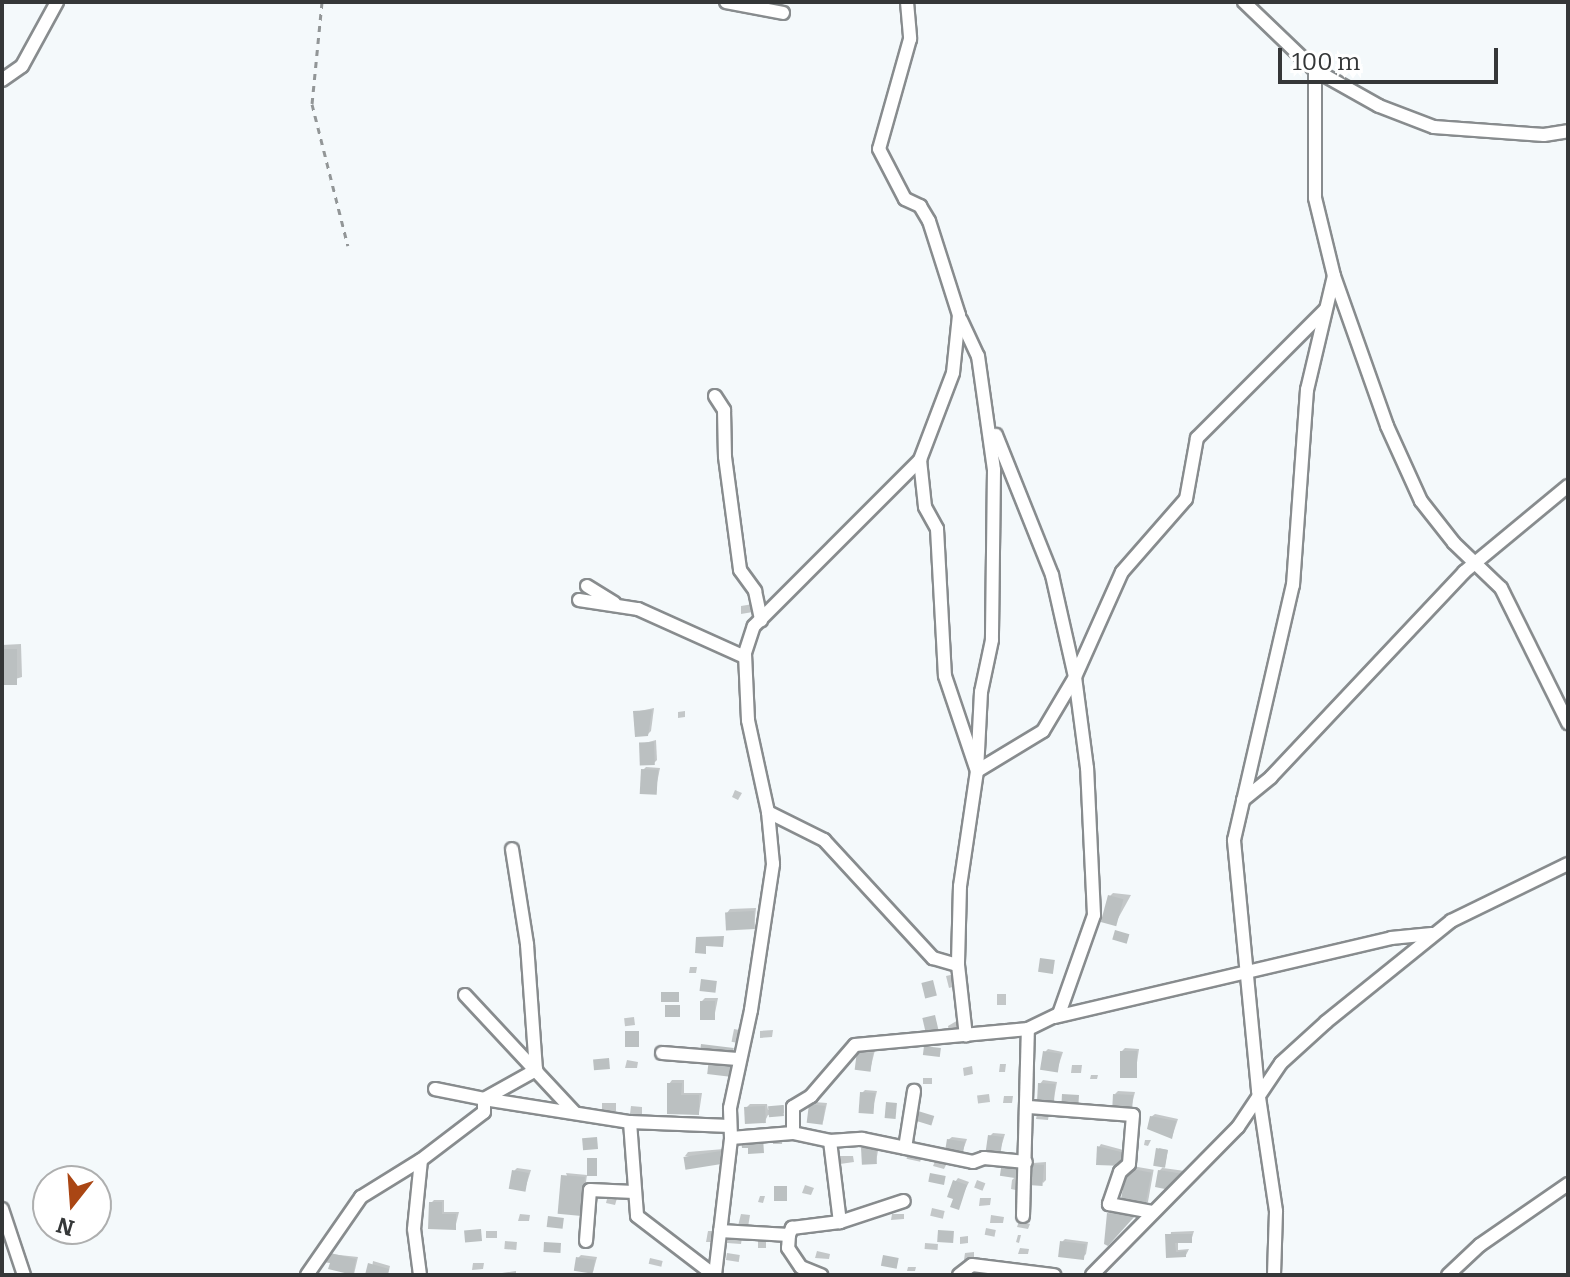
<!DOCTYPE html>
<style>
body{margin:0}
#map{position:relative;width:1570px;height:1277px;overflow:hidden;background:#f4f9fb;font-family:Bitter,serif}
div>[style]{position:absolute}
[style*='--x']{left:calc(var(--x)*1px);top:calc(var(--y)*1px);width:calc(var(--w)*1px);rotate:calc(var(--a)*1deg)}
.shadow>*{inset:0;background:#0003;transform-origin:0 0}
.building>*{inset:0;background:#bbc0c1;transform-origin:0 0}
.path>*{height:3px;margin-top:-1.5px;transform-origin:0;background:repeating-linear-gradient(90deg,#929697 0 6px,transparent 0 12px)}
.roads{filter:drop-shadow(2px 0 #888c8e) drop-shadow(-2px 0 #888c8e) drop-shadow(0 2px #888c8e) drop-shadow(0 -2px #888c8e)}
.minor>*{height:12px;margin:-6px;padding:0 6px;transform-origin:6px;border-radius:6px;background:#fff}
span{translate:-50% -50%;white-space:nowrap;text-align:center;line-height:1.15;-webkit-text-stroke:7px #fff;paint-order:stroke}
.frame{position:absolute;inset:0;border:4px solid #353738;pointer-events:none}
.north{position:absolute;left:32px;top:1165px;width:80px;height:80px;box-sizing:border-box;background:#fff;border:2px solid #aeafaf;border-radius:50%;rotate:197deg;font-size:22px;font-weight:700;line-height:32px;text-align:center;color:#353738}
.north::after{content:'';display:block;margin:auto;width:28px;height:36px;background:#aa4614;clip-path:polygon(50% 0,100% 100%,50% 72%,0 100%)}
.scale{position:absolute;left:1278px;top:48px;width:220px;height:36px;box-sizing:border-box;border:4px solid #353738;border-top:0;padding-left:10px;font-size:24px;line-height:28px;white-space:nowrap;color:#353738;-webkit-text-stroke:6px #fff;paint-order:stroke}
</style>
<div id="map">
<div class="shadow">
<div style="clip-path:polygon(753px 604px,753px 612px,741px 614px,741px 606px)"></div>
<div style="clip-path:polygon(21px 644px,22px 677px,2px 683px,2px 645px)"></div>
<div style="clip-path:polygon(654px 708px,651px 731px,648px 734px,635px 712px)"></div>
<div style="clip-path:polygon(685px 711px,685px 717px,678px 718px,678px 712px)"></div>
<div style="clip-path:polygon(656px 740px,657px 760px,654px 763px,641px 744px)"></div>
<div style="clip-path:polygon(646px 767px,660px 768px,655px 793px,643px 770px)"></div>
<div style="clip-path:polygon(735px 790px,742px 793px,738px 800px,732px 797px)"></div>
<div style="clip-path:polygon(1113px 893px,1131px 895px,1115px 924px,1110px 896px)"></div>
<div style="clip-path:polygon(756px 908px,754px 927px,727px 913px,730px 909px)"></div>
<div style="clip-path:polygon(697px 967px,696px 973px,689px 973px,690px 967px)"></div>
<div style="clip-path:polygon(955px 974px,956px 986px,949px 988px,946px 976px)"></div>
<div style="left:997px;top:994px;width:9px;height:11px"></div>
<div style="clip-path:polygon(705px 998px,718px 998px,714px 1018px,702px 1001px)"></div>
<div style="left:634px;top:1017px;width:8px;height:10px;rotate:83deg"></div>
<div style="clip-path:polygon(960px 1019px,961px 1030px,949px 1032px,948px 1026px)"></div>
<div style="left:734px;top:1029px;width:5px;height:13px;rotate:11deg"></div>
<div style="clip-path:polygon(773px 1030px,772px 1037px,760px 1038px,760px 1031px)"></div>
<div style="clip-path:polygon(1125px 1048px,1139px 1049px,1135px 1076px,1122px 1051px)"></div>
<div style="clip-path:polygon(862px 1049px,875px 1050px,870px 1070px,859px 1052px)"></div>
<div style="clip-path:polygon(1048px 1049px,1063px 1052px,1057px 1070px,1045px 1052px)"></div>
<div style="clip-path:polygon(627px 1060px,638px 1062px,637px 1068px,625px 1068px)"></div>
<div style="clip-path:polygon(1000px 1064px,1006px 1064px,1005px 1072px,999px 1072px)"></div>
<div style="clip-path:polygon(1072px 1065px,1082px 1065px,1081px 1073px,1071px 1073px)"></div>
<div style="clip-path:polygon(972px 1066px,973px 1074px,964px 1076px,963px 1068px)"></div>
<div style="clip-path:polygon(1091px 1075px,1098px 1075px,1097px 1079px,1090px 1079px)"></div>
<div style="left:923px;top:1078px;width:9px;height:6px"></div>
<div style="clip-path:polygon(672px 1080px,684px 1080px,684px 1093px,702px 1093px,699px 1113px,669px 1084px)"></div>
<div style="clip-path:polygon(1043px 1080px,1057px 1082px,1053px 1103px,1040px 1084px)"></div>
<div style="clip-path:polygon(865px 1090px,877px 1091px,872px 1112px,862px 1093px)"></div>
<div style="clip-path:polygon(1118px 1091px,1135px 1092px,1131px 1108px,1115px 1094px)"></div>
<div style="left:989px;top:1094px;width:8px;height:12px;rotate:83deg"></div>
<div style="clip-path:polygon(1004px 1096px,1013px 1096px,1012px 1103px,1003px 1103px)"></div>
<div style="clip-path:polygon(814px 1102px,827px 1103px,823px 1122px,811px 1105px)"></div>
<div style="left:602px;top:1103px;width:14px;height:8px"></div>
<div style="clip-path:polygon(750px 1104px,767px 1104px,768px 1110px,784px 1105px,784px 1113px,768px 1115px,765px 1121px,746px 1108px)"></div>
<div style="clip-path:polygon(631px 1106px,642px 1107px,642px 1114px,630px 1114px)"></div>
<div style="clip-path:polygon(1037px 1114px,1049px 1114px,1048px 1120px,1036px 1119px)"></div>
<div style="clip-path:polygon(1155px 1114px,1178px 1119px,1172px 1137px,1151px 1117px)"></div>
<div style="clip-path:polygon(993px 1133px,1005px 1134px,999px 1154px,990px 1136px)"></div>
<div style="clip-path:polygon(783px 1135px,782px 1144px,773px 1144px,773px 1136px)"></div>
<div style="clip-path:polygon(952px 1137px,967px 1139px,962px 1153px,948px 1140px)"></div>
<div style="clip-path:polygon(1145px 1140px,1151px 1140px,1148px 1146px,1144px 1145px)"></div>
<div style="clip-path:polygon(1101px 1144px,1127px 1151px,1127px 1161px,1099px 1147px)"></div>
<div style="clip-path:polygon(866px 1145px,879px 1145px,876px 1162px,863px 1148px)"></div>
<div style="clip-path:polygon(1159px 1148px,1168px 1150px,1165px 1165px,1163px 1168px,1185px 1171px,1169px 1188px,1159px 1171px,1164px 1166px)"></div>
<div style="clip-path:polygon(724px 1149px,722px 1162px,685px 1156px,688px 1152px)"></div>
<div style="left:908px;top:1152px;width:14px;height:7px;rotate:12deg"></div>
<div style="clip-path:polygon(840px 1156px,853px 1156px,854px 1162px,840px 1164px)"></div>
<div style="clip-path:polygon(936px 1159px,947px 1163px,944px 1169px,933px 1166px)"></div>
<div style="clip-path:polygon(1046px 1162px,1046px 1180px,1043px 1183px,1033px 1163px)"></div>
<div style="left:1132px;top:1166px;width:22px;height:33px;rotate:10deg"></div>
<div style="clip-path:polygon(1026px 1167px,1021px 1191px,1011px 1189px,1012px 1180px)"></div>
<div style="clip-path:polygon(517px 1168px,531px 1170px,525px 1189px,514px 1171px)"></div>
<div style="clip-path:polygon(566px 1173px,587px 1175px,580px 1224px,581px 1214px)"></div>
<div style="clip-path:polygon(958px 1178px,969px 1182px,959px 1202px,955px 1182px)"></div>
<div style="left:977px;top:1180px;width:9px;height:8px;rotate:21deg"></div>
<div style="clip-path:polygon(805px 1185px,814px 1188px,811px 1195px,802px 1193px)"></div>
<div style="clip-path:polygon(608px 1195px,618px 1195px,615px 1205px,606px 1203px)"></div>
<div style="clip-path:polygon(760px 1196px,765px 1196px,763px 1203px,758px 1202px)"></div>
<div style="clip-path:polygon(991px 1198px,990px 1205px,979px 1206px,980px 1198px)"></div>
<div style="clip-path:polygon(434px 1200px,444px 1200px,444px 1212px,459px 1212px,455px 1228px,431px 1203px)"></div>
<div style="left:932px;top:1208px;width:13px;height:8px;rotate:13deg"></div>
<div style="clip-path:polygon(1112px 1211px,1135px 1213px,1111px 1240px,1109px 1214px)"></div>
<div style="clip-path:polygon(520px 1214px,530px 1215px,529px 1221px,518px 1221px)"></div>
<div style="clip-path:polygon(741px 1214px,750px 1215px,748px 1227px,738px 1226px)"></div>
<div style="clip-path:polygon(892px 1214px,904px 1214px,904px 1219px,891px 1220px)"></div>
<div style="clip-path:polygon(991px 1215px,1004px 1217px,1003px 1223px,990px 1223px)"></div>
<div style="clip-path:polygon(1019px 1221px,1030px 1224px,1028px 1229px,1017px 1227px)"></div>
<div style="left:986px;top:1228px;width:10px;height:7px;rotate:11deg"></div>
<div style="left:497px;top:1231px;width:7px;height:11px;rotate:90deg"></div>
<div style="clip-path:polygon(708px 1231px,713px 1231px,711px 1242px,706px 1242px)"></div>
<div style="clip-path:polygon(1194px 1231px,1191px 1241px,1178px 1241px,1178px 1250px,1189px 1249px,1186px 1255px,1168px 1256px,1171px 1232px)"></div>
<div style="left:766px;top:1234px;width:14px;height:8px;rotate:90deg"></div>
<div style="clip-path:polygon(1018px 1235px,1021px 1235px,1019px 1243px,1016px 1242px)"></div>
<div style="clip-path:polygon(968px 1236px,968px 1243px,960px 1244px,960px 1237px)"></div>
<div style="clip-path:polygon(728px 1238px,742px 1238px,741px 1244px,727px 1243px)"></div>
<div style="clip-path:polygon(1065px 1239px,1088px 1242px,1086px 1254px,1083px 1257px,1062px 1242px)"></div>
<div style="left:505px;top:1241px;width:12px;height:8px;rotate:5deg"></div>
<div style="left:925px;top:1243px;width:13px;height:6px;rotate:4deg"></div>
<div style="clip-path:polygon(1020px 1248px,1029px 1249px,1028px 1254px,1018px 1254px)"></div>
<div style="clip-path:polygon(817px 1251px,830px 1254px,829px 1259px,815px 1258px)"></div>
<div style="clip-path:polygon(974px 1252px,974px 1259px,964px 1260px,965px 1253px)"></div>
<div style="left:727px;top:1253px;width:13px;height:7px;rotate:9deg"></div>
<div style="clip-path:polygon(330px 1254px,358px 1257px,354px 1274px,330px 1268px)"></div>
<div style="clip-path:polygon(581px 1255px,597px 1257px,593px 1272px,578px 1258px)"></div>
<div style="left:650px;top:1258px;width:13px;height:6px;rotate:13deg"></div>
<div style="clip-path:polygon(373px 1261px,390px 1266px,388px 1275px,371px 1275px)"></div>
<div style="clip-path:polygon(473px 1263px,484px 1263px,483px 1269px,472px 1270px)"></div>
<div style="clip-path:polygon(908px 1267px,916px 1267px,915px 1271px,907px 1271px)"></div>
<div style="clip-path:polygon(516px 1271px,516px 1275px,501px 1275px,502px 1273px)"></div>
</div>
<div class="building">
<div style="left:2px;top:649px;width:15px;height:36px"></div>
<div style="clip-path:polygon(652px 710px,648px 736px,635px 737px,633px 711px)"></div>
<div style="left:654px;top:742px;width:23px;height:15px;rotate:88deg"></div>
<div style="left:641px;top:769px;width:17px;height:25px;rotate:3deg"></div>
<div style="left:1108px;top:895px;width:16px;height:28px;rotate:15deg"></div>
<div style="left:754px;top:911px;width:18px;height:29px;rotate:87deg"></div>
<div style="left:1115px;top:930px;width:15px;height:10px;rotate:16deg"></div>
<div style="clip-path:polygon(724px 936px,723px 947px,706px 946px,706px 954px,695px 953px,696px 937px)"></div>
<div style="left:1040px;top:958px;width:15px;height:14px;rotate:8deg"></div>
<div style="left:701px;top:979px;width:16px;height:12px;rotate:7deg"></div>
<div style="left:933px;top:980px;width:16px;height:12px;rotate:76deg"></div>
<div style="left:661px;top:992px;width:18px;height:10px"></div>
<div style="left:700px;top:1001px;width:15px;height:19px"></div>
<div style="left:665px;top:1005px;width:15px;height:12px"></div>
<div style="left:935px;top:1015px;width:17px;height:13px;rotate:77deg"></div>
<div style="left:625px;top:1031px;width:14px;height:16px"></div>
<div style="left:701px;top:1044px;width:33px;height:7px;rotate:7deg"></div>
<div style="left:924px;top:1046px;width:17px;height:9px;rotate:7deg"></div>
<div style="left:857px;top:1051px;width:16px;height:19px;rotate:7deg"></div>
<div style="left:1043px;top:1051px;width:18px;height:19px;rotate:9deg"></div>
<div style="left:1120px;top:1051px;width:17px;height:27px"></div>
<div style="left:609px;top:1058px;width:11px;height:16px;rotate:85deg"></div>
<div style="left:709px;top:1059px;width:23px;height:15px;rotate:7deg"></div>
<div style="clip-path:polygon(667px 1083px,682px 1083px,681px 1095px,699px 1095px,699px 1115px,667px 1114px)"></div>
<div style="left:1038px;top:1083px;width:17px;height:20px;rotate:3deg"></div>
<div style="left:860px;top:1092px;width:15px;height:21px;rotate:4deg"></div>
<div style="left:1062px;top:1094px;width:17px;height:12px;rotate:3deg"></div>
<div style="left:1113px;top:1094px;width:20px;height:16px;rotate:3deg"></div>
<div style="left:886px;top:1102px;width:11px;height:16px;rotate:5deg"></div>
<div style="left:809px;top:1104px;width:16px;height:19px;rotate:7deg"></div>
<div style="left:783px;top:1105px;width:11px;height:15px;rotate:85deg"></div>
<div style="left:765px;top:1106px;width:17px;height:21px;rotate:87deg"></div>
<div style="left:918px;top:1111px;width:17px;height:10px;rotate:17deg"></div>
<div style="clip-path:polygon(1150px 1116px,1176px 1121px,1172px 1139px,1147px 1129px)"></div>
<div style="left:988px;top:1135px;width:15px;height:19px;rotate:8deg"></div>
<div style="left:597px;top:1137px;width:12px;height:15px;rotate:85deg"></div>
<div style="clip-path:polygon(763px 1137px,764px 1153px,748px 1154px,748px 1148px,742px 1148px,741px 1141px)"></div>
<div style="left:947px;top:1139px;width:18px;height:14px;rotate:9deg"></div>
<div style="clip-path:polygon(1097px 1146px,1125px 1153px,1125px 1166px,1096px 1165px)"></div>
<div style="left:876px;top:1147px;width:17px;height:15px;rotate:87deg"></div>
<div style="left:1156px;top:1148px;width:12px;height:18px;rotate:9deg"></div>
<div style="left:721px;top:1151px;width:13px;height:38px;rotate:81deg"></div>
<div style="left:587px;top:1158px;width:10px;height:18px"></div>
<div style="left:1002px;top:1161px;width:22px;height:15px;rotate:8deg"></div>
<div style="left:1030px;top:1164px;width:14px;height:21px;rotate:4deg"></div>
<div style="left:1127px;top:1168px;width:25px;height:32px;rotate:11deg"></div>
<div style="left:512px;top:1170px;width:17px;height:19px;rotate:10deg"></div>
<div style="clip-path:polygon(1158px 1170px,1184px 1174px,1170px 1190px,1155px 1187px)"></div>
<div style="left:930px;top:1173px;width:16px;height:9px;rotate:11deg"></div>
<div style="left:561px;top:1175px;width:24px;height:39px;rotate:5deg"></div>
<div style="clip-path:polygon(953px 1180px,967px 1185px,959px 1210px,950px 1207px,953px 1199px,947px 1197px)"></div>
<div style="left:774px;top:1186px;width:13px;height:15px"></div>
<div style="clip-path:polygon(429px 1202px,442px 1202px,442px 1214px,456px 1214px,456px 1230px,428px 1229px)"></div>
<div style="clip-path:polygon(1107px 1213px,1135px 1216px,1108px 1246px,1104px 1244px)"></div>
<div style="left:548px;top:1216px;width:16px;height:11px;rotate:7deg"></div>
<div style="left:481px;top:1229px;width:12px;height:17px;rotate:85deg"></div>
<div style="left:938px;top:1230px;width:16px;height:12px;rotate:4deg"></div>
<div style="clip-path:polygon(1165px 1234px,1192px 1234px,1192px 1243px,1175px 1243px,1176px 1252px,1186px 1251px,1186px 1257px,1166px 1258px)"></div>
<div style="left:1060px;top:1241px;width:26px;height:16px;rotate:7deg"></div>
<div style="left:544px;top:1242px;width:17px;height:10px;rotate:3deg"></div>
<div style="clip-path:polygon(330px 1253px,356px 1259px,353px 1275px,328px 1269px,330px 1263px,323px 1262px)"></div>
<div style="left:883px;top:1255px;width:16px;height:11px;rotate:11deg"></div>
<div style="left:576px;top:1257px;width:19px;height:14px;rotate:9deg"></div>
<div style="clip-path:polygon(368px 1263px,389px 1269px,387px 1275px,365px 1275px)"></div>
</div>
<div class="path">
<div style="--x:322;--y:2;--w:102;--a:95.6"></div>
<div style="--x:312;--y:104;--w:146;--a:75.8"></div>
</div>
<div class="roads">
<div class="minor">
<div style="--x:726;--y:2;--w:58;--a:10.9"></div>
<div style="--x:907;--y:2;--w:37;--a:85"></div>
<div style="--x:910;--y:39;--w:114;--a:105.7"></div>
<div style="--x:879;--y:149;--w:56;--a:62.5"></div>
<div style="--x:905;--y:199;--w:17;--a:25"></div>
<div style="--x:920;--y:206;--w:17;--a:59"></div>
<div style="--x:929;--y:221;--w:99;--a:72.3"></div>
<div style="--x:959;--y:315;--w:58;--a:95.9"></div>
<div style="--x:953;--y:373;--w:93;--a:110.8"></div>
<div style="--x:920;--y:460;--w:47;--a:83.9"></div>
<div style="--x:925;--y:507;--w:25;--a:61"></div>
<div style="--x:937;--y:529;--w:147;--a:86.9"></div>
<div style="--x:945;--y:676;--w:100;--a:71.4"></div>
<div style="--x:977;--y:771;--w:116;--a:98.4"></div>
<div style="--x:960;--y:886;--w:79;--a:91.5"></div>
<div style="--x:958;--y:965;--w:71;--a:83.6"></div>
<div style="--x:1244;--y:2;--w:98;--a:43.8"></div>
<div style="--x:1315;--y:70;--w:128;--a:90"></div>
<div style="--x:1315;--y:198;--w:80;--a:76.3"></div>
<div style="--x:1334;--y:276;--w:159;--a:70.5"></div>
<div style="--x:1387;--y:426;--w:82;--a:65.6"></div>
<div style="--x:1421;--y:501;--w:53;--a:51.8"></div>
<div style="--x:1454;--y:543;--w:65;--a:43.8"></div>
<div style="--x:1501;--y:588;--w:151;--a:63.6"></div>
<div style="--x:1315;--y:70;--w:73;--a:29.4"></div>
<div style="--x:1379;--y:106;--w:59;--a:20.9"></div>
<div style="--x:1434;--y:127;--w:110;--a:4.2"></div>
<div style="--x:1544;--y:135;--w:24;--a:-9"></div>
<div style="--x:2;--y:80;--w:24;--a:-35"></div>
<div style="--x:22;--y:66;--w:73;--a:-61.3"></div>
<div style="--x:961;--y:320;--w:40;--a:65"></div>
<div style="--x:978;--y:356;--w:115;--a:82"></div>
<div style="--x:994;--y:470;--w:170;--a:90.7"></div>
<div style="--x:992;--y:640;--w:53;--a:101.9"></div>
<div style="--x:981;--y:692;--w:79;--a:92.9"></div>
<div style="--x:977;--y:771;--w:77;--a:-31.2"></div>
<div style="--x:1043;--y:731;--w:63;--a:-59.3"></div>
<div style="--x:1075;--y:677;--w:115;--a:-65.9"></div>
<div style="--x:1122;--y:572;--w:97;--a:-48.8"></div>
<div style="--x:1186;--y:499;--w:62;--a:-79.8"></div>
<div style="--x:1197;--y:438;--w:181;--a:-45"></div>
<div style="--x:715;--y:396;--w:17;--a:57"></div>
<div style="--x:724;--y:410;--w:47;--a:88.8"></div>
<div style="--x:725;--y:457;--w:114;--a:82.4"></div>
<div style="--x:740;--y:570;--w:26;--a:54"></div>
<div style="--x:755;--y:591;--w:30;--a:78"></div>
<div style="--x:587;--y:586;--w:32;--a:32"></div>
<div style="--x:579;--y:600;--w:60;--a:8.7"></div>
<div style="--x:638;--y:609;--w:117;--a:24.2"></div>
<div style="--x:1243;--y:800;--w:36;--a:-39"></div>
<div style="--x:1271;--y:777;--w:282;--a:-46.7"></div>
<div style="--x:1464;--y:572;--w:135;--a:-39.6"></div>
<div style="--x:768;--y:812;--w:63;--a:26.6"></div>
<div style="--x:824;--y:840;--w:161;--a:47.3"></div>
<div style="--x:933;--y:958;--w:26;--a:16"></div>
<div style="--x:465;--y:995;--w:160;--a:47"></div>
<div style="--x:1055;--y:1017;--w:345;--a:-13.2"></div>
<div style="--x:1391;--y:938;--w:41;--a:-5.6"></div>
<div style="--x:662;--y:1053;--w:76;--a:4.5"></div>
<div style="--x:435;--y:1089;--w:50;--a:11.5"></div>
<div style="--x:484;--y:1099;--w:60;--a:-29.1"></div>
<div style="--x:536;--y:1070;--w:126;--a:-94.1"></div>
<div style="--x:527;--y:944;--w:96;--a:-99"></div>
<div style="--x:1029;--y:1107;--w:104;--a:4.4"></div>
<div style="--x:1133;--y:1115;--w:49;--a:94.7"></div>
<div style="--x:1129;--y:1164;--w:12;--a:138"></div>
<div style="--x:1120;--y:1172;--w:34;--a:109"></div>
<div style="--x:1109;--y:1204;--w:44;--a:10.5"></div>
<div style="--x:630;--y:1122;--w:94;--a:85.7"></div>
<div style="--x:637;--y:1216;--w:97;--a:37.5"></div>
<div style="--x:793;--y:1133;--w:26;--a:-90"></div>
<div style="--x:793;--y:1107;--w:21;--a:-31"></div>
<div style="--x:811;--y:1096;--w:67;--a:-49.2"></div>
<div style="--x:855;--y:1045;--w:174;--a:-5.3"></div>
<div style="--x:1028;--y:1029;--w:34;--a:-26"></div>
<div style="--x:1059;--y:1014;--w:105;--a:-70.5"></div>
<div style="--x:1094;--y:915;--w:147;--a:-92.7"></div>
<div style="--x:1087;--y:768;--w:92;--a:-97.5"></div>
<div style="--x:1075;--y:677;--w:105;--a:-102.7"></div>
<div style="--x:1052;--y:575;--w:151;--a:-111.8"></div>
<div style="--x:731;--y:1138;--w:62;--a:-4.6"></div>
<div style="--x:793;--y:1133;--w:38;--a:12"></div>
<div style="--x:830;--y:1141;--w:32;--a:-4"></div>
<div style="--x:862;--y:1139;--w:113;--a:11.7"></div>
<div style="--x:973;--y:1162;--w:12;--a:-20"></div>
<div style="--x:984;--y:1158;--w:42;--a:5.4"></div>
<div style="--x:830;--y:1141;--w:82;--a:83"></div>
<div style="--x:905;--y:1148;--w:58;--a:-81"></div>
<div style="--x:2;--y:1209;--w:70;--a:71.6"></div>
<div style="--x:1023;--y:1216;--w:187;--a:-88.5"></div>
<div style="--x:720;--y:1231;--w:69;--a:3.3"></div>
<div style="--x:789;--y:1235;--w:8;--a:-67"></div>
<div style="--x:792;--y:1228;--w:48;--a:-7.1"></div>
<div style="--x:840;--y:1222;--w:67;--a:-18.2"></div>
<div style="--x:789;--y:1235;--w:13;--a:94"></div>
<div style="--x:788;--y:1248;--w:23;--a:56"></div>
<div style="--x:801;--y:1267;--w:22;--a:22"></div>
<div style="--x:586;--y:1241;--w:51;--a:-85.5"></div>
<div style="--x:590;--y:1190;--w:44;--a:2.6"></div>
<div style="--x:307;--y:1275;--w:95;--a:-55.3"></div>
<div style="--x:361;--y:1197;--w:70;--a:-31.7"></div>
<div style="--x:421;--y:1160;--w:79;--a:-37.3"></div>
<div style="--x:484;--y:1112;--w:13;--a:-90"></div>
<div style="--x:484;--y:1099;--w:148;--a:9"></div>
<div style="--x:630;--y:1122;--w:100;--a:2.3"></div>
<div style="--x:420;--y:1275;--w:46;--a:-97.4"></div>
<div style="--x:414;--y:1229;--w:69;--a:-84.2"></div>
<div style="--x:715;--y:1275;--w:138;--a:-83.3"></div>
<div style="--x:731;--y:1138;--w:30;--a:-92"></div>
<div style="--x:730;--y:1108;--w:100;--a:-77.9"></div>
<div style="--x:751;--y:1010;--w:148;--a:-81.4"></div>
<div style="--x:773;--y:864;--w:52;--a:-95.5"></div>
<div style="--x:768;--y:812;--w:94;--a:-102.3"></div>
<div style="--x:748;--y:720;--w:67;--a:-92.6"></div>
<div style="--x:745;--y:653;--w:28;--a:-72"></div>
<div style="--x:754;--y:626;--w:235;--a:-45"></div>
<div style="--x:959;--y:1275;--w:16;--a:-38"></div>
<div style="--x:972;--y:1265;--w:83;--a:7"></div>
<div style="--x:1092;--y:1275;--w:208;--a:-45.4"></div>
<div style="--x:1238;--y:1127;--w:77;--a:-56.1"></div>
<div style="--x:1281;--y:1063;--w:61;--a:-42.3"></div>
<div style="--x:1326;--y:1022;--w:161;--a:-38.9"></div>
<div style="--x:1451;--y:921;--w:130;--a:-26"></div>
<div style="--x:1274;--y:1275;--w:64;--a:-88.2"></div>
<div style="--x:1276;--y:1211;--w:122;--a:-98.5"></div>
<div style="--x:1258;--y:1090;--w:251;--a:-95.5"></div>
<div style="--x:1234;--y:840;--w:262;--a:-77"></div>
<div style="--x:1293;--y:585;--w:196;--a:-85.9"></div>
<div style="--x:1307;--y:390;--w:117;--a:-76.7"></div>
<div style="--x:1448;--y:1275;--w:44;--a:-43.2"></div>
<div style="--x:1480;--y:1245;--w:107;--a:-34.7"></div>
</div>
</div>
<div class="frame"></div>
<div class="north">N</div>
<div class="scale">100 m</div>
</div>
